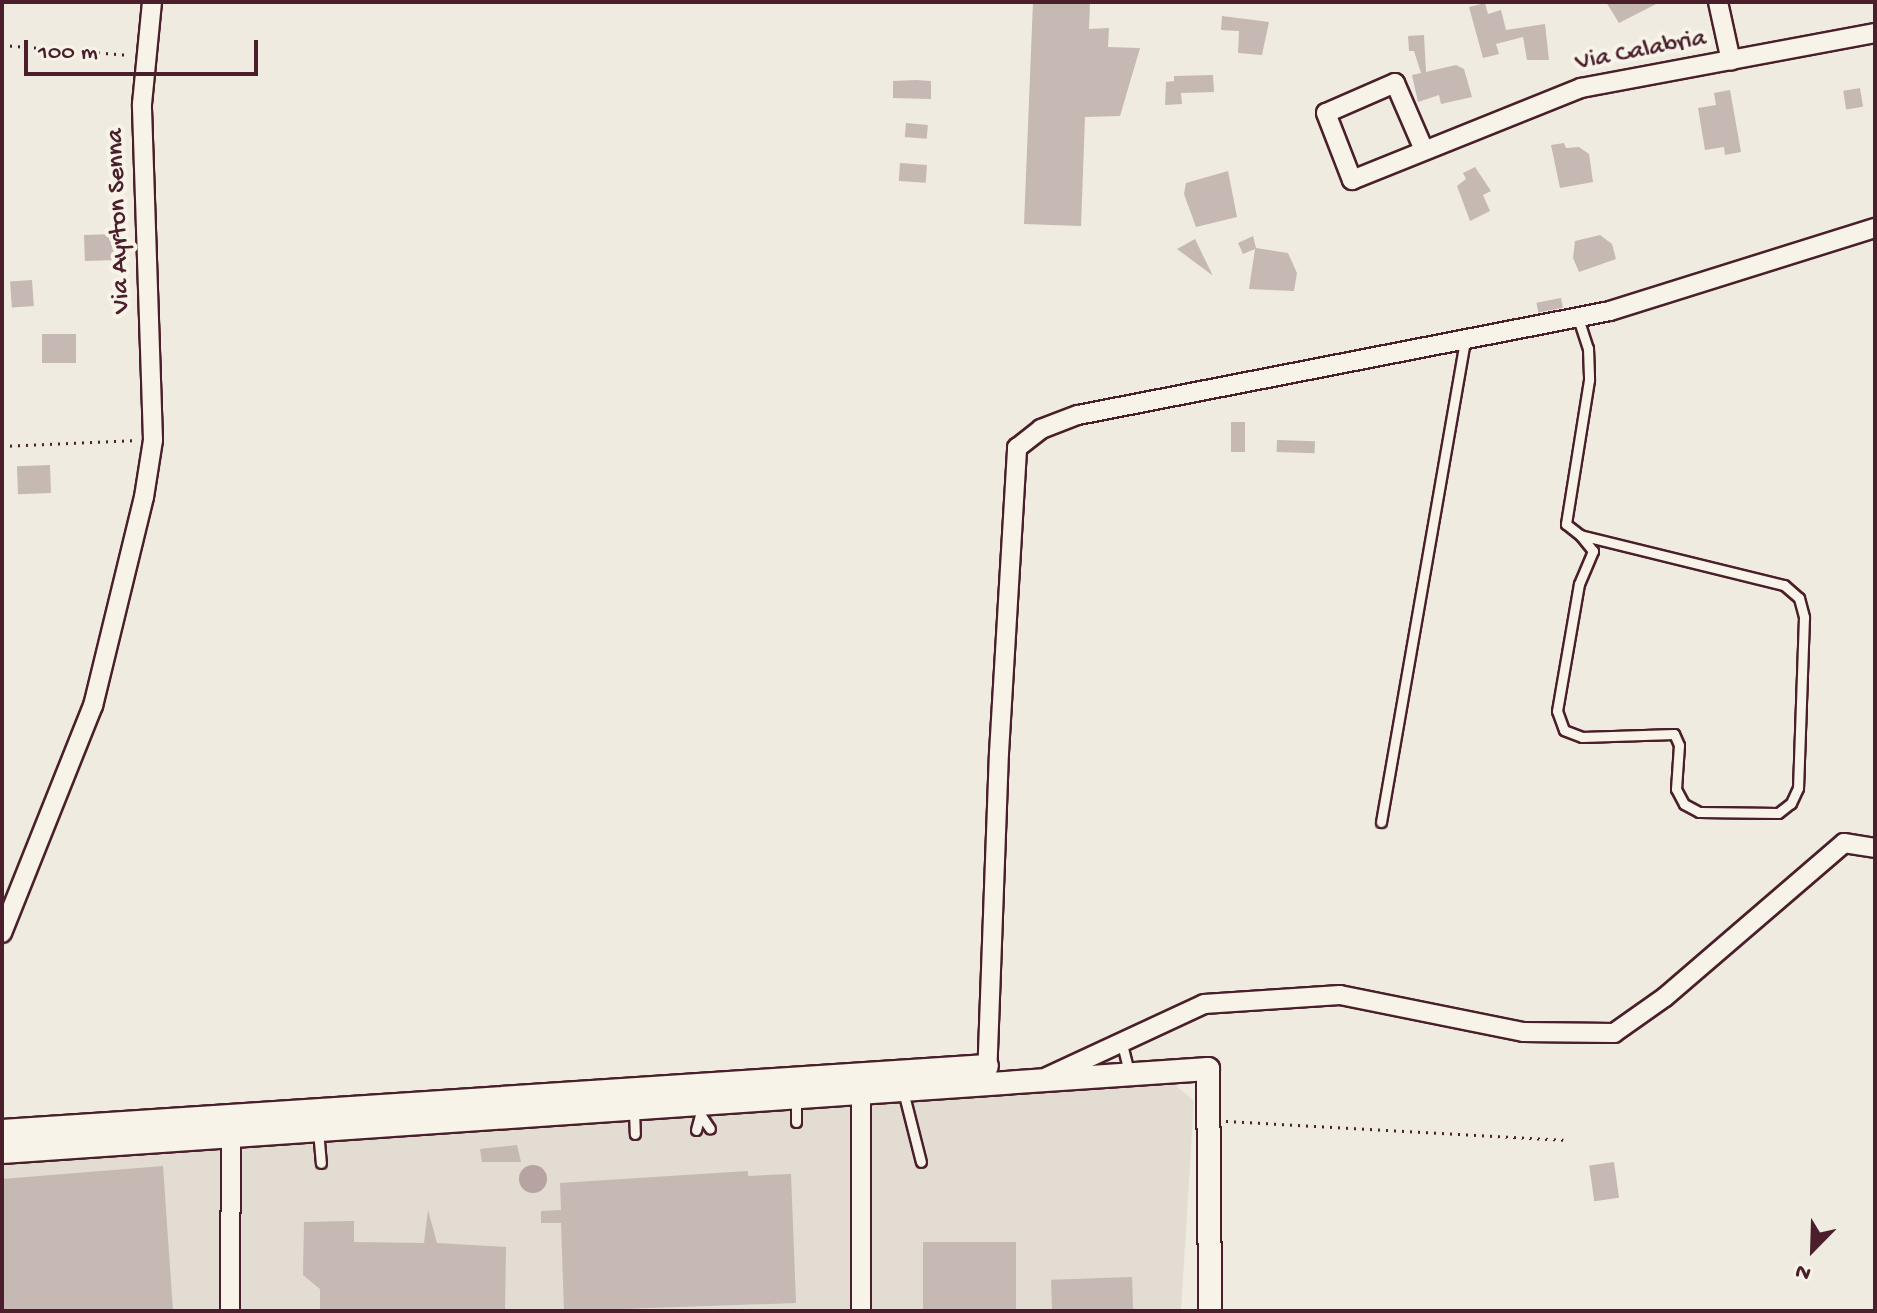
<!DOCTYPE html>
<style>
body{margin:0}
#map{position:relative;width:1877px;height:1313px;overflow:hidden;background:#f0ebe0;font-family:"Gochi Hand",sans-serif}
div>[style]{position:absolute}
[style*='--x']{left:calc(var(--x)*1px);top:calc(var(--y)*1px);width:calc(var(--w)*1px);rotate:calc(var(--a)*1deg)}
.built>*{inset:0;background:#e3dcd2}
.water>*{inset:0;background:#b7a4a2}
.round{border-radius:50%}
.building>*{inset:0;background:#c6b8b3;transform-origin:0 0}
.path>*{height:3px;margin-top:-1.5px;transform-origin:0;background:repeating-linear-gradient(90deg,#4a1f2b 0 2px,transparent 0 8px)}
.roads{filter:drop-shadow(2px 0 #4a1f2b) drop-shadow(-2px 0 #4a1f2b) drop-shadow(0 2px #4a1f2b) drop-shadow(0 -2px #4a1f2b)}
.service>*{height:9px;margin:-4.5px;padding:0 4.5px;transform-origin:4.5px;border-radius:4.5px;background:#f7f3e8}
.minor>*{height:18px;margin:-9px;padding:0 9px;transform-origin:9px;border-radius:9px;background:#f7f3e8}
.tertiary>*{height:22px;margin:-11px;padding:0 11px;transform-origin:11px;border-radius:11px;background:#f7f3e8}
span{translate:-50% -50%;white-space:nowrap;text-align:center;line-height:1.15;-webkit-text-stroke:8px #f7f3e8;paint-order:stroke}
.street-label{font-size:26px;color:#4a1f2b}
.frame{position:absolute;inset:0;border:4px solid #4a1f2b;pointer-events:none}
.north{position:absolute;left:1773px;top:1209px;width:80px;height:80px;-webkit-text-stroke:6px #f7f3e8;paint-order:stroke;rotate:203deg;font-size:22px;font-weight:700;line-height:32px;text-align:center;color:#4a1f2b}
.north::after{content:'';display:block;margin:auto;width:28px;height:36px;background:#4a1f2b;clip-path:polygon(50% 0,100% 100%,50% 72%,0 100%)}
.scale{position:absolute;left:24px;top:40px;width:234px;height:36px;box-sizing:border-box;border:4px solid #4a1f2b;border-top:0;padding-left:10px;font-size:24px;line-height:28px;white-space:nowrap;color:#4a1f2b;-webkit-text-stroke:6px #f7f3e8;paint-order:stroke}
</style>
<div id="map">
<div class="built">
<div style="clip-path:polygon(996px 1059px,1004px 1095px,1173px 1083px,1194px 1101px,1181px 1311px,2px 1311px,2px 1121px)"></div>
</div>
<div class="water">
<div class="round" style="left:519px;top:1165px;width:28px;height:28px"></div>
</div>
<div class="building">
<div style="clip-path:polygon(1033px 2px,1090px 2px,1089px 29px,1109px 28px,1108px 47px,1140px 48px,1120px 116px,1085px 117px,1081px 226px,1024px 224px)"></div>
<div style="clip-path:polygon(1606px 2px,1660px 2px,1619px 23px)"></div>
<div style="clip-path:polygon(1485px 3px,1488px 14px,1501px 10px,1506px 30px,1545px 24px,1549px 60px,1527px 60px,1523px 37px,1496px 44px,1499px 54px,1483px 58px,1469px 7px)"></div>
<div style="clip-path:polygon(1222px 16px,1269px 22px,1262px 55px,1238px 53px,1239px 31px,1221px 30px)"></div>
<div style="clip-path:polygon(1424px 35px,1426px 72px,1456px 65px,1464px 69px,1472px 97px,1441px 104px,1439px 95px,1418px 102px,1412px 75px,1421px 73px,1414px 51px,1409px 51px,1408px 36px)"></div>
<div style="clip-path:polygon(1213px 75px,1214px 92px,1181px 93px,1182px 104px,1165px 105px,1166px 82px,1174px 81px,1174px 76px)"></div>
<div style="clip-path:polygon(916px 80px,931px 81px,931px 99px,893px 98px,893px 81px)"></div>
<div style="left:1860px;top:88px;width:19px;height:17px;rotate:81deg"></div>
<div style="clip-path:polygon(1730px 90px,1741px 152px,1725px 155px,1724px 147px,1705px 150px,1698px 108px,1716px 105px,1714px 93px)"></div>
<div style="left:906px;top:123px;width:22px;height:14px;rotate:5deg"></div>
<div style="clip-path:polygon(1564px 143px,1566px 148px,1579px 147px,1589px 154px,1593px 182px,1560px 188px,1551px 145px)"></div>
<div style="left:900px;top:163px;width:27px;height:18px;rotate:4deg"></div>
<div style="clip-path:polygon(1475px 167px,1491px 191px,1483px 195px,1490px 211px,1470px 221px,1457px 186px,1466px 179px,1463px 173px)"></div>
<div style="clip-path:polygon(1228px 171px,1237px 217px,1196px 227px,1184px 194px,1186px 183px)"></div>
<div style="left:115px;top:234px;width:26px;height:31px;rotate:88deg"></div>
<div style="clip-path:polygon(1600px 235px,1612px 244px,1616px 259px,1579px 272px,1573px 258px,1575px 241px)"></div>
<div style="clip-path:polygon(1253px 236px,1256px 248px,1288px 253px,1297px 273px,1294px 291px,1249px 289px,1255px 249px,1243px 254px,1238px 243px)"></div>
<div style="clip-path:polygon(1195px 239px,1212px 274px,1212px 275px,1177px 249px)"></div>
<div style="left:32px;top:280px;width:26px;height:22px;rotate:86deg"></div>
<div style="left:1561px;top:298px;width:10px;height:25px;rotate:79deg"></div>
<div style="left:76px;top:334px;width:29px;height:34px;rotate:90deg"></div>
<div style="left:1231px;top:422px;width:14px;height:30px"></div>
<div style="left:1277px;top:440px;width:38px;height:12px;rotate:2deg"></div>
<div style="left:50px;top:465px;width:28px;height:33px;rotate:88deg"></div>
<div style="clip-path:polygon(517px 1145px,521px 1162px,482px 1162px,480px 1149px)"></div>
<div style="left:1614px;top:1162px;width:36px;height:25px;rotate:82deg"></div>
<div style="clip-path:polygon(163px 1166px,173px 1311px,2px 1311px,2px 1179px)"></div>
<div style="clip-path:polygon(748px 1171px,748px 1176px,791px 1174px,796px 1303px,564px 1311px,561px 1223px,541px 1223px,541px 1211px,561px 1210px,560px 1183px)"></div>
<div style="clip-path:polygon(428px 1210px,437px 1243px,506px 1247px,505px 1311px,320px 1311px,320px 1289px,303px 1275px,304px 1222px,354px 1221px,354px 1242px,424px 1243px)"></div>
<div style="left:923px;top:1242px;width:93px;height:69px"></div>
<div style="left:1132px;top:1277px;width:34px;height:81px;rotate:88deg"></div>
</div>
<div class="path">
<div style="--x:2;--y:45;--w:128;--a:4.5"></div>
<div style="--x:2;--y:446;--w:136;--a:-2.5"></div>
<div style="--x:1226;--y:1121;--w:338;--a:3.2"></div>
</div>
<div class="roads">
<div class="service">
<div style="--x:1578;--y:318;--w:32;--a:72"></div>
<div style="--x:1588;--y:348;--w:32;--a:88"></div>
<div style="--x:1589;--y:380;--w:146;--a:99.1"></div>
<div style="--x:1566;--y:524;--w:18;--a:38"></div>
<div style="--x:1580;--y:535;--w:210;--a:13.8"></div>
<div style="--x:1784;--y:585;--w:20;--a:41"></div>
<div style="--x:1799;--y:598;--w:20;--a:75"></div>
<div style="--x:1804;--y:617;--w:171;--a:92"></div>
<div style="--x:1798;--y:788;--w:17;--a:115"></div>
<div style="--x:1791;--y:803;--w:16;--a:142"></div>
<div style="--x:1778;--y:813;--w:79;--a:-179.3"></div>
<div style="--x:1699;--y:812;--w:17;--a:-152"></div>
<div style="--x:1684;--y:804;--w:17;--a:-118"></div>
<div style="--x:1676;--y:789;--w:44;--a:-86.1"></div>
<div style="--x:1679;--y:745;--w:12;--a:-114"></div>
<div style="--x:1674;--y:734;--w:92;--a:178.1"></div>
<div style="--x:1582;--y:737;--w:19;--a:-159"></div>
<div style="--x:1564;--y:730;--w:20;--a:-110"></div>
<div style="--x:1557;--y:711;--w:129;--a:-80.2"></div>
<div style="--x:1579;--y:584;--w:36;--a:-67"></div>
<div style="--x:1593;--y:551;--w:21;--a:-129"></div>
<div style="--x:1381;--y:822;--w:489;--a:-80.1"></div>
<div style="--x:1122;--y:1044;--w:30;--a:76"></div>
<div style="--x:903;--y:1091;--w:73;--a:75.8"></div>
<div style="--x:796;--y:1098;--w:24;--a:90"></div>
<div style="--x:634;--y:1110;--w:24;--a:88"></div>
<div style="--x:702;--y:1117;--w:14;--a:56"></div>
<div style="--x:318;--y:1130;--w:33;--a:85"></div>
<div style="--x:696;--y:1130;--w:27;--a:-75"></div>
</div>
<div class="minor">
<div style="--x:1718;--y:2;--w:60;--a:77.6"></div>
<div style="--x:1424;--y:150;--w:73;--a:-113.4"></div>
<div style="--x:1395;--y:83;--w:75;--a:156.5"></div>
<div style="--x:1326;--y:113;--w:72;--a:68.8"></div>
<div style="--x:1352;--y:180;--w:247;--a:-21.9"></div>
<div style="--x:1581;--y:88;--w:299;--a:-10.6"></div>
<div style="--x:2;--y:933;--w:245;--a:-68.2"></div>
<div style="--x:93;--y:706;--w:215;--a:-76.3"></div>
<div style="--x:144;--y:497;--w:58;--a:-81"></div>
<div style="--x:153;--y:440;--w:336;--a:-91.9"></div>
<div style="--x:142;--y:104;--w:102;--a:-84.4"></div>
<div style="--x:1047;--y:1077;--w:173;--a:-24.9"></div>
<div style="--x:1204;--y:1004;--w:136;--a:-3.8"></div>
<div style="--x:1340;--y:995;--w:187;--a:11.4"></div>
<div style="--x:1523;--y:1032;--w:91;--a:0.6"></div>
<div style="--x:1614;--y:1033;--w:62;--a:-35.2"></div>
<div style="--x:1665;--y:997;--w:236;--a:-40.7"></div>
<div style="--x:1844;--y:843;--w:31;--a:9"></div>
<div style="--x:987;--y:1079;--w:326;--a:-87.9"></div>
<div style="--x:999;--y:753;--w:306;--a:-86.6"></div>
<div style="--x:1017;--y:448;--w:31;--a:-38"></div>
<div style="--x:1041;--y:429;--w:40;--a:-21"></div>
<div style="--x:1078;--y:415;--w:542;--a:-11.06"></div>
<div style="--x:1610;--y:311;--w:278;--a:-17.4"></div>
<div style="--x:861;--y:1081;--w:230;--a:90"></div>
<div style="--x:230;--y:1311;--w:188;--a:-89.7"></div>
</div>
<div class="tertiary">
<div style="--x:2;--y:1131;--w:987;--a:-3.78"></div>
<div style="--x:2;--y:1152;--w:1209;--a:-3.94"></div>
<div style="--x:1208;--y:1069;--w:242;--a:89.5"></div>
</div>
</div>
<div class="street-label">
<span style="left:1641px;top:52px;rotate:-11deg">Via Calabria</span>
<span style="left:120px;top:221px;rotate:-92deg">Via Ayrton Senna</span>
</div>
<div class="frame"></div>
<div class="north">N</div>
<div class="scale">100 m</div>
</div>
